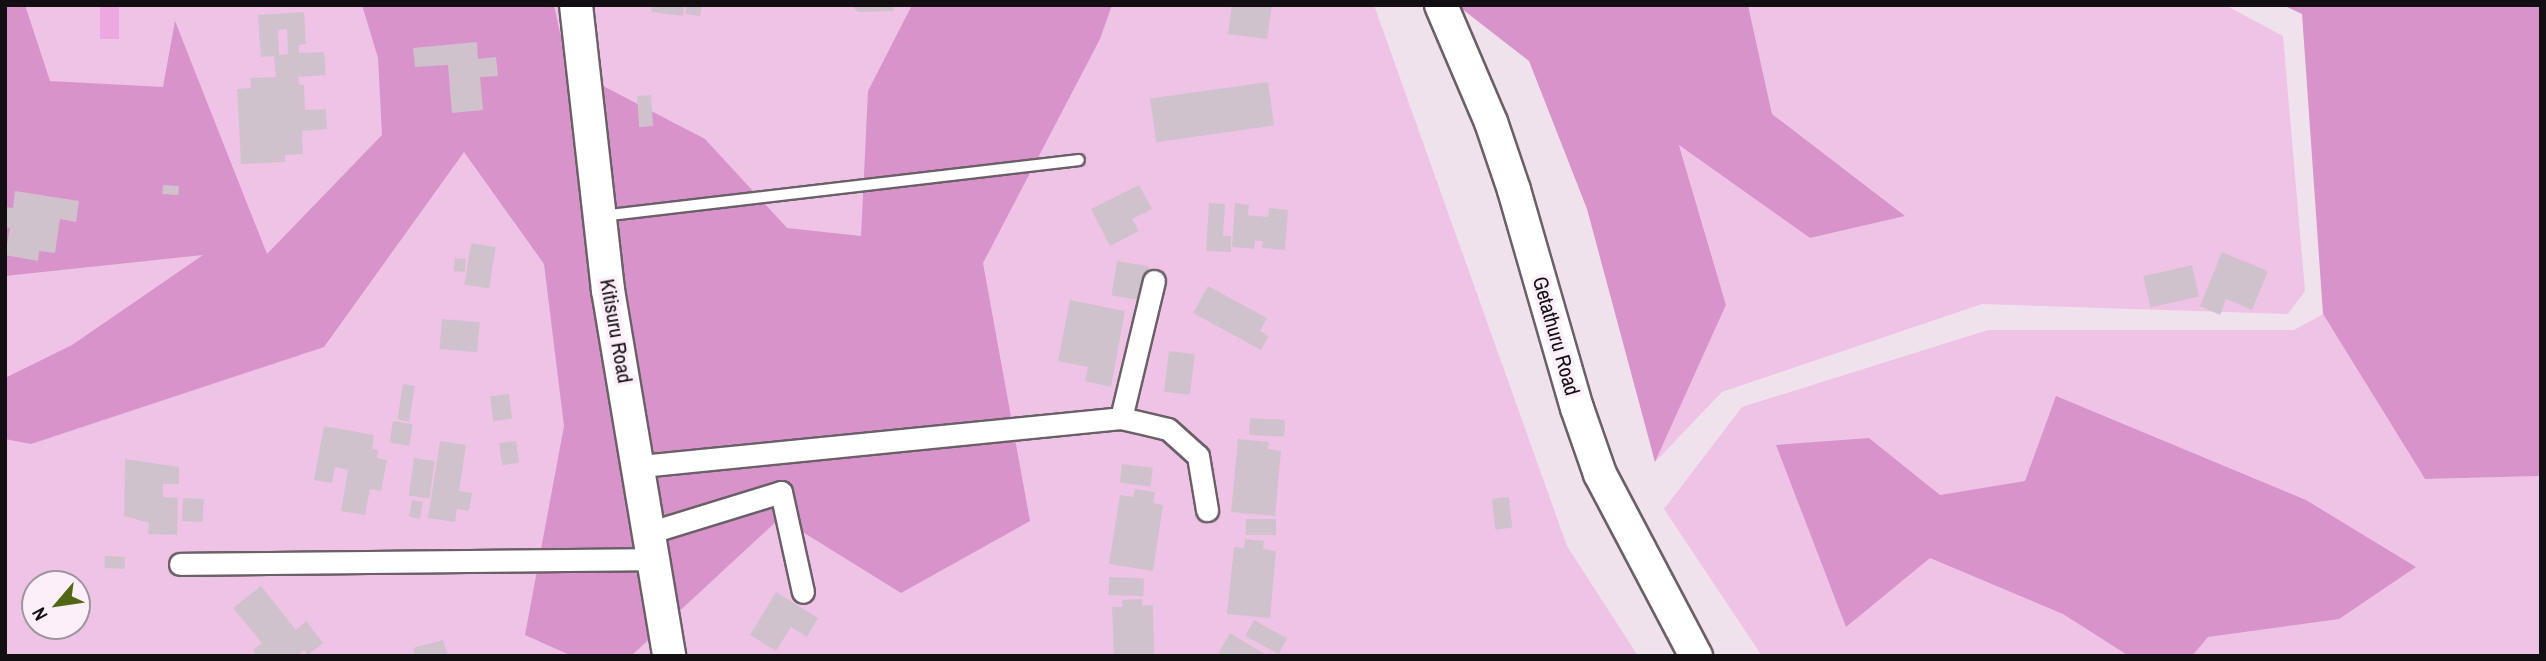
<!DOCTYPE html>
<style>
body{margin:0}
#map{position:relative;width:2546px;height:661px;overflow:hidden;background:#f0e2ec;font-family:"Archivo Narrow",sans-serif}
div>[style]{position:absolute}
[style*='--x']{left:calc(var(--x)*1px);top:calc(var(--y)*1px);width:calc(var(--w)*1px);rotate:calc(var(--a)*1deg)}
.green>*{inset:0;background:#efc3e6}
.forest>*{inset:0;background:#d893cb}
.water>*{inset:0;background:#eea8e1;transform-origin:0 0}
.building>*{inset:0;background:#d0c2cd;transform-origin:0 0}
.roads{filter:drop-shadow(2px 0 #6b5f68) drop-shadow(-2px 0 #6b5f68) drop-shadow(0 2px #6b5f68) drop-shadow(0 -2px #6b5f68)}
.lane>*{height:10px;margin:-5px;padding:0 5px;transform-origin:5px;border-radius:5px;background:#fff}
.street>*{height:21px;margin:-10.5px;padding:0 10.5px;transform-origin:10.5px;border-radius:10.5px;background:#fff}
.secondary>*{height:32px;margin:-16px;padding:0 16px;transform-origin:16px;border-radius:16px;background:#fff}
span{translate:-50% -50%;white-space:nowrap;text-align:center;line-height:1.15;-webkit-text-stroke:7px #fdeffa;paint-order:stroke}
.street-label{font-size:21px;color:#130e12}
.frame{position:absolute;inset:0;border:7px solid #130e12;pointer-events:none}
.north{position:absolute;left:21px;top:570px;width:70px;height:70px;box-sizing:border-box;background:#fdeffa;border:2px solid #9f959d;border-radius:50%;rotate:241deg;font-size:19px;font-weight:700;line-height:28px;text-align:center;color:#130e12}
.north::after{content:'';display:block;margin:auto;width:24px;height:32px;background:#526714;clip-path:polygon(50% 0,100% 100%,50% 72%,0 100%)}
</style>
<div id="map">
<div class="green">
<div style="clip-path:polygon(evenodd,5px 5px,1374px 5px,1567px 546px,1638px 656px,5px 656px,5px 5px,35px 584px,77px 584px,77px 626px,35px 626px,35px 584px)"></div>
<div style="clip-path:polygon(1748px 5px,2225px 5px,2283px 36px,2305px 291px,2288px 314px,1982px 304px,1722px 392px,1655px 462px,1726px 305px,1679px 144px,1810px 238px,1904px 216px,1772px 114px)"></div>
<div style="clip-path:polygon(2323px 314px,2425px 479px,2541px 476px,2541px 656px,1762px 656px,1664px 509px,1742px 407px,1988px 330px,2294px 330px)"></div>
</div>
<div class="forest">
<div style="clip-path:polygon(5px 5px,25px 5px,50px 81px,163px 87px,175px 21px,267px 254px,382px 135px,378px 58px,362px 5px,554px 5px,560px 33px,584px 76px,705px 139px,787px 228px,861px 236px,868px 91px,912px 5px,1112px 5px,1100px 39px,983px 263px,1030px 521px,901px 593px,780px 518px,631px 656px,572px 656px,525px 635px,564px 426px,544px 264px,464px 152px,324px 347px,31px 444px,5px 439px,5px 378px,72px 345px,203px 255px,5px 276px)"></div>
<div style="clip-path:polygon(1457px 5px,1748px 5px,1772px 114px,1905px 216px,1810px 238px,1679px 145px,1726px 305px,1655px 462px,1587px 209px,1529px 61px)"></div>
<div style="clip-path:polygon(2283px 5px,2541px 5px,2541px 476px,2425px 479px,2323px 314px,2302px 14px)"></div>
<div style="clip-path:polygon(2056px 396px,2306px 500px,2416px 567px,2339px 619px,2208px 637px,2192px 656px,2129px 656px,2063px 614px,1930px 558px,1846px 627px,1776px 445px,1869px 438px,1940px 495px,2025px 481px)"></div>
</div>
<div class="water">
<div style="left:100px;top:5px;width:19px;height:34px"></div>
</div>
<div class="building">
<div style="clip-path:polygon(652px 5px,684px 5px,683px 16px,651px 12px)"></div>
<div style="clip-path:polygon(687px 5px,702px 5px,700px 16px,685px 14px)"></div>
<div style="clip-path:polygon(851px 5px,893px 5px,894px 11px,858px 12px)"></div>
<div style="clip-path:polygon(1232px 5px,1272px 5px,1267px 39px,1228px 34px)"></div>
<div style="clip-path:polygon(evenodd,304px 12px,306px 44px,299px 45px,299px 53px,324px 52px,326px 75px,298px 77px,299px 85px,304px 85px,305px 110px,326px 109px,327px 129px,302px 131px,303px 154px,285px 155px,285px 162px,241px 164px,237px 89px,251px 88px,250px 78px,276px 77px,274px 56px,261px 57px,258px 15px,304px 12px,287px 29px,288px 54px,279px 55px,278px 30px,287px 29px)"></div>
<div style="clip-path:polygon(477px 42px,478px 59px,496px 57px,498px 76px,480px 77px,483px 110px,452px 113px,448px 65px,415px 67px,413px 48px)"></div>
<div style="left:1268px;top:82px;width:44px;height:119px;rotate:82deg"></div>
<div style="left:651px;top:95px;width:31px;height:14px;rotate:86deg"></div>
<div style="left:163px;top:185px;width:16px;height:9px;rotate:4deg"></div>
<div style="clip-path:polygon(1139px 185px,1152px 209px,1132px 219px,1139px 231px,1110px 246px,1091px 209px)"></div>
<div style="clip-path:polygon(15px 191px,79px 201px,76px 222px,60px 219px,55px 253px,39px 251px,38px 261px,5px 255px,10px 228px,5px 227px,5px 207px,13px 208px)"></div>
<div style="clip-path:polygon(1209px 203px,1225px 204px,1223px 236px,1231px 236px,1231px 252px,1206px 251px)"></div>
<div style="clip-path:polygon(1235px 203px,1249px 205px,1248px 215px,1268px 217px,1269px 208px,1288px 210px,1285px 250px,1262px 248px,1263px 241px,1255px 241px,1254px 249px,1232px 247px)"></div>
<div style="left:471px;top:243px;width:25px;height:42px;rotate:9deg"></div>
<div style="clip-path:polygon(2222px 252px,2268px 271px,2252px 310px,2226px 299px,2220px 315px,2200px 306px)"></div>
<div style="left:455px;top:258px;width:11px;height:13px;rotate:5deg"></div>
<div style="left:1117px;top:261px;width:32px;height:35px;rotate:9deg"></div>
<div style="left:2192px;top:265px;width:32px;height:50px;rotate:77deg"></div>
<div style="clip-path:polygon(1208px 286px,1267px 318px,1260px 331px,1269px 336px,1261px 350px,1193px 313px)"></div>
<div style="clip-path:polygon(1070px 300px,1125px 311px,1111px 387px,1085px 381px,1088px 367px,1058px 361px)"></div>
<div style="left:442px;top:319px;width:38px;height:30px;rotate:5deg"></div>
<div style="left:1169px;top:351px;width:26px;height:41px;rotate:7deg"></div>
<div style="left:403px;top:384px;width:12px;height:36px;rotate:9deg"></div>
<div style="left:509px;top:394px;width:25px;height:19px;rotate:83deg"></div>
<div style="left:1250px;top:418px;width:35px;height:17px;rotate:3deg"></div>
<div style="left:393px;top:421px;width:20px;height:22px;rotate:9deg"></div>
<div style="clip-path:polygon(324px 426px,374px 435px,372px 449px,378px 450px,377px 458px,387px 460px,381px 491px,370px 489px,365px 515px,341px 511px,348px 470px,335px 467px,332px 483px,314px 480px)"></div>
<div style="clip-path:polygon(1238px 439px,1269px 442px,1268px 449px,1281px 451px,1275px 516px,1231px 512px)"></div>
<div style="clip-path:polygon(440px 441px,466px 445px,459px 491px,472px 493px,469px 511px,457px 509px,455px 522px,428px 518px)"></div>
<div style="left:516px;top:441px;width:22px;height:17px;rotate:82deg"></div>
<div style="left:414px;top:458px;width:21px;height:38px;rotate:8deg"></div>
<div style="clip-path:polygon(125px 459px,179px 467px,179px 484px,163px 484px,163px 497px,178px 498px,177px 535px,148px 534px,149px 523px,124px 516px)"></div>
<div style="left:1122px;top:464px;width:31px;height:19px;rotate:7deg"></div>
<div style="clip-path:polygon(1135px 489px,1155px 492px,1153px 503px,1163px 505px,1153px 571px,1109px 564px,1120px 495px,1133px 497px)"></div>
<div style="left:1509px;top:497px;width:31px;height:17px;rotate:84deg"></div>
<div style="left:183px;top:498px;width:21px;height:23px;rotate:3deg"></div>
<div style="left:412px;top:500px;width:11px;height:17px;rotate:10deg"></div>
<div style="left:1276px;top:519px;width:16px;height:30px;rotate:90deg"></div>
<div style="clip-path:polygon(1245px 539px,1264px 541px,1263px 549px,1276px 551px,1270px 618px,1227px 614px,1234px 547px,1244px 548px)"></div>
<div style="left:105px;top:556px;width:20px;height:12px;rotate:3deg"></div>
<div style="left:1109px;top:577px;width:35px;height:18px;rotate:2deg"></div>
<div style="clip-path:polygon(261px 586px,296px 630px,306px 621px,323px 643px,308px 655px,304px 650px,297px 656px,257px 656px,253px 650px,262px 643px,233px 608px)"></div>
<div style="clip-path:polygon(776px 592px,818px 618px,807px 637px,791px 627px,776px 651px,750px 635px)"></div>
<div style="clip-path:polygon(1142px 599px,1142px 606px,1153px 605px,1154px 656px,1114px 656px,1112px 607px,1122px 607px,1122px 600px)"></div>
<div style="left:1254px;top:620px;width:38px;height:18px;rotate:29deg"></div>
<div style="clip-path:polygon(1230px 633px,1268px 656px,1217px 656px)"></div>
<div style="clip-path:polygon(443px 640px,448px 656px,415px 656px,413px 648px)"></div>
</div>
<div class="roads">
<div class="lane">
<div style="--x:602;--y:216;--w:480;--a:-6.7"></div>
</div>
<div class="street">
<div style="--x:1121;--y:418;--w:141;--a:-76.5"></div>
<div style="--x:641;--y:466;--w:482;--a:-5.7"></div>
<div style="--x:1121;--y:418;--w:48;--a:13.2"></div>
<div style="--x:1168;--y:429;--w:40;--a:42"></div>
<div style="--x:1198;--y:456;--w:55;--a:80.5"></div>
<div style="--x:651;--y:532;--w:136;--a:-17.1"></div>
<div style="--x:781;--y:492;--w:102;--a:77.6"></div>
<div style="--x:180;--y:564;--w:476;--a:-0.6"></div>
</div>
<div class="secondary">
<div style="--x:576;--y:5;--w:287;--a:83.6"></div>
<div style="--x:608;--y:290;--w:371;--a:80.5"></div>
<div style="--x:1441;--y:5;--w:127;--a:66.9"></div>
<div style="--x:1491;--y:122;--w:72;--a:71.3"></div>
<div style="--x:1514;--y:190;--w:227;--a:73.9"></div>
<div style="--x:1577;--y:408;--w:70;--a:70.8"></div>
<div style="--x:1600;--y:474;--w:206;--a:62.2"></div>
</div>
</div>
<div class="street-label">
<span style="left:616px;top:331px;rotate:80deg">Kitisuru Road</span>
<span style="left:1556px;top:336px;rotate:74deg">Getathuru Road</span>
</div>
<div class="frame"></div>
<div class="north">N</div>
</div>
